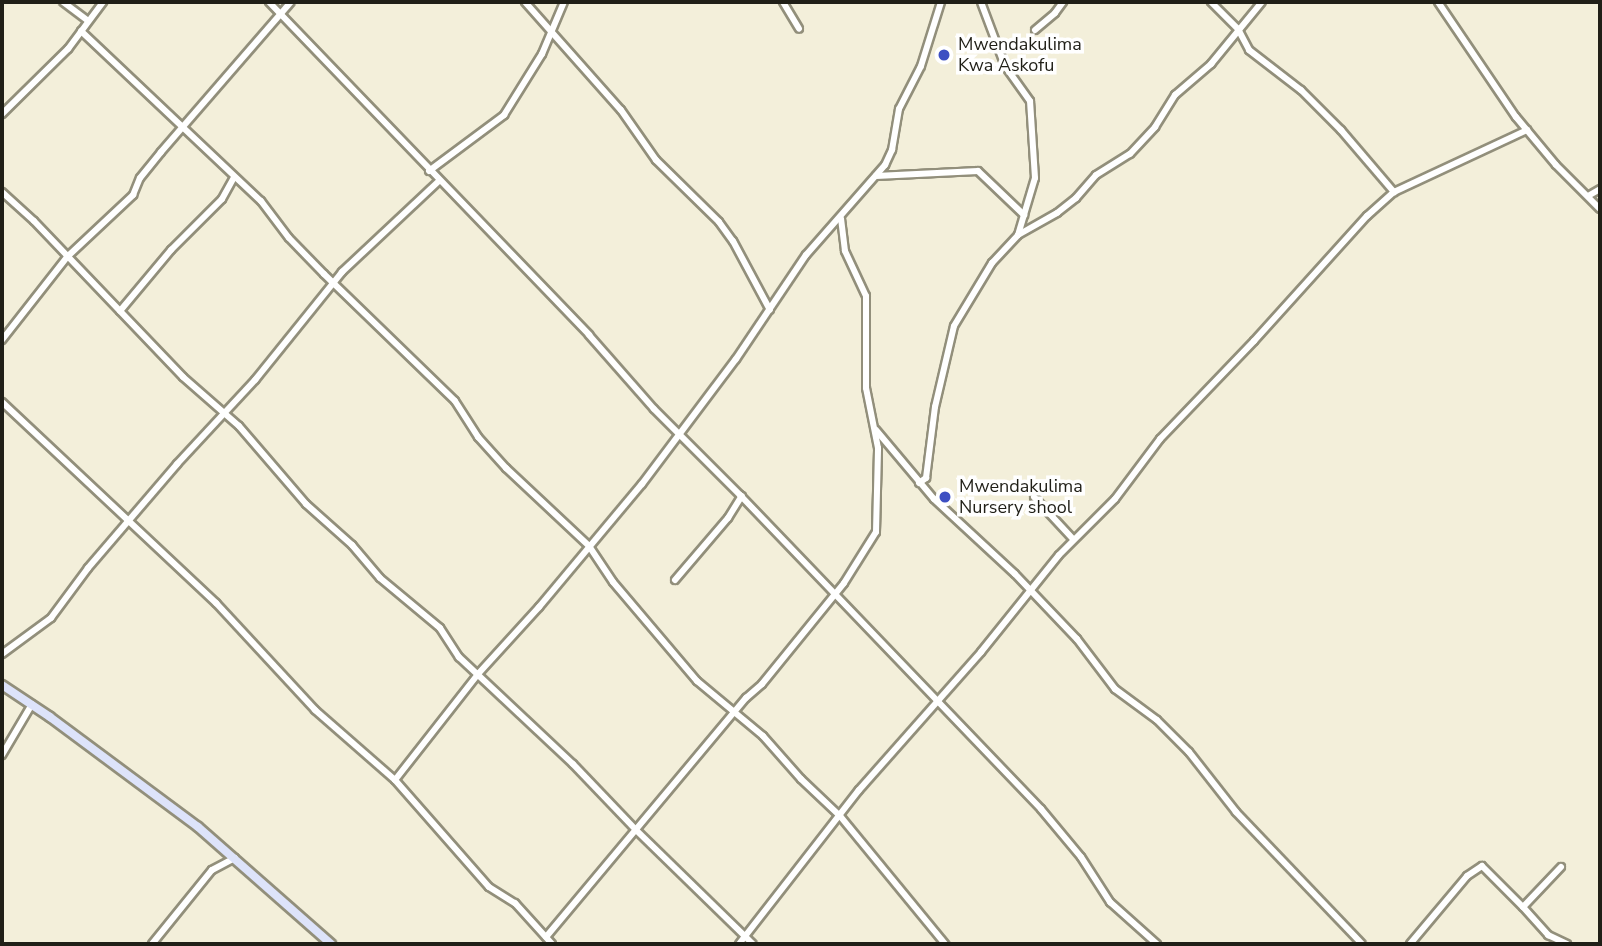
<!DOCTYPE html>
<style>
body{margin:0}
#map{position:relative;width:1602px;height:946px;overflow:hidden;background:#f3efda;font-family:"Nunito Sans",sans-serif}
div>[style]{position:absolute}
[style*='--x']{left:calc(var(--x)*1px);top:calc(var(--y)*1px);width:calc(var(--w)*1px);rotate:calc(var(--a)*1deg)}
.roads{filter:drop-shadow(2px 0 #928f7b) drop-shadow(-2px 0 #928f7b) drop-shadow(0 2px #928f7b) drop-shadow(0 -2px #928f7b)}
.street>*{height:6px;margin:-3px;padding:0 3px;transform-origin:3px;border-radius:3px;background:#fff}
.secondary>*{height:8px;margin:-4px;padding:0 4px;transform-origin:4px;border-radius:4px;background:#dde3fa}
.dots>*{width:19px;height:19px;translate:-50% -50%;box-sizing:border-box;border:4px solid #fff;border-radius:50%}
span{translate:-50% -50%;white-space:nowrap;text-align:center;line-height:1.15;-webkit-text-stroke:7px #fff;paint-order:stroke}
.poi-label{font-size:18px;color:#201f17}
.left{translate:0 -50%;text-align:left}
.frame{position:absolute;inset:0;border:4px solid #201f17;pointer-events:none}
</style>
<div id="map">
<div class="roads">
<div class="street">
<div style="--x:63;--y:2;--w:31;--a:37"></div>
<div style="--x:269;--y:2;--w:462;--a:46.1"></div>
<div style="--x:589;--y:335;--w:98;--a:48.7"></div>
<div style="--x:654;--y:409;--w:122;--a:45"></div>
<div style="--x:740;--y:495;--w:435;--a:46.2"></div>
<div style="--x:1041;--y:809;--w:62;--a:50.2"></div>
<div style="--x:1081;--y:857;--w:54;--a:57.2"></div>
<div style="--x:1110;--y:902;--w:63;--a:41.8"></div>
<div style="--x:525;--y:2;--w:144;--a:48.4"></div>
<div style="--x:621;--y:110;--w:61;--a:55"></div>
<div style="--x:656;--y:160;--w:88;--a:44.5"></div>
<div style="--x:719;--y:222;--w:24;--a:54"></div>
<div style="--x:733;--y:241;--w:78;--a:61.8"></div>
<div style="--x:783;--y:2;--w:31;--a:59"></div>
<div style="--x:1211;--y:2;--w:38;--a:45"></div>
<div style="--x:1238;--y:29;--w:24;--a:62"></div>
<div style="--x:1249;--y:50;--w:66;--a:37.6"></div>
<div style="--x:1301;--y:90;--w:57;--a:45"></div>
<div style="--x:1341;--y:130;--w:82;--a:49.5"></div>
<div style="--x:1438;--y:2;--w:139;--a:55.9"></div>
<div style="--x:1516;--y:117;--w:62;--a:50.2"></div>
<div style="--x:1556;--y:165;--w:62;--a:45"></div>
<div style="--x:1035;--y:30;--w:26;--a:-40"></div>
<div style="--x:1055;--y:13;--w:14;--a:-54"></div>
<div style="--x:81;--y:31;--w:248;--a:43.4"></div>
<div style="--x:261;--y:201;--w:46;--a:52.9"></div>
<div style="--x:289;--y:238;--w:50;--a:45.8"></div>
<div style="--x:324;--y:274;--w:182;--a:44.1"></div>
<div style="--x:455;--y:401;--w:43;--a:57.4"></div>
<div style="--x:478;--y:437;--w:42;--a:47.9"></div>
<div style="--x:506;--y:468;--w:114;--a:43.2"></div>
<div style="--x:589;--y:546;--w:43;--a:56.3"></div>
<div style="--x:613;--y:582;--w:130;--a:49.7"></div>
<div style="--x:697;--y:681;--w:86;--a:39.8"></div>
<div style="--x:763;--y:736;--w:57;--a:48.5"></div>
<div style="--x:801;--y:779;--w:54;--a:43.5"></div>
<div style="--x:840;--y:816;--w:166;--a:50.6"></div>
<div style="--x:2;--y:114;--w:93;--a:-44.6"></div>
<div style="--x:68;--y:49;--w:59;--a:-53.3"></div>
<div style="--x:429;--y:171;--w:94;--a:-36.7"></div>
<div style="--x:504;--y:115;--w:72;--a:-58.1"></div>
<div style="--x:542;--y:54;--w:56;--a:-67.1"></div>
<div style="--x:876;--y:176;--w:102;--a:-2.8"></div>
<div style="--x:978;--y:171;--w:64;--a:43.7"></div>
<div style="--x:2;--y:192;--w:43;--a:42.2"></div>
<div style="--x:34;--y:221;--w:216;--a:46.3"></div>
<div style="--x:183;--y:377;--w:74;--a:41.2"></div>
<div style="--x:239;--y:426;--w:103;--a:49.3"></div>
<div style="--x:306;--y:504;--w:62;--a:41.7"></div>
<div style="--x:352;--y:545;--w:43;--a:49.7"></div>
<div style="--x:380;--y:578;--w:78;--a:39.8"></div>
<div style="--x:440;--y:628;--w:35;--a:57"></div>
<div style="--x:459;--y:657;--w:156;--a:43.2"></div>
<div style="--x:573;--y:764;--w:91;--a:46.3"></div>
<div style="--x:636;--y:830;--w:163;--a:44.3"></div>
<div style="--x:1588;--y:196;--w:14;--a:-30"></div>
<div style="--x:1018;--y:235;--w:45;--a:-29.4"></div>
<div style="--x:1057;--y:213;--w:24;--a:-38"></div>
<div style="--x:1076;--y:198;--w:30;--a:-49"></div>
<div style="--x:1096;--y:175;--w:40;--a:-32"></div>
<div style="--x:1130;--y:154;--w:37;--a:-47"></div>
<div style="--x:1155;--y:127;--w:38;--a:-58"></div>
<div style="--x:1175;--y:95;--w:48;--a:-40.7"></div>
<div style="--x:1211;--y:64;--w:80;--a:-50.6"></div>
<div style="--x:120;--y:311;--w:80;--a:-50.1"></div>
<div style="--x:171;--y:250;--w:72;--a:-45"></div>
<div style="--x:222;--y:199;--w:25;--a:-61"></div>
<div style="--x:2;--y:340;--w:105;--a:-51.9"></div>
<div style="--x:67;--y:257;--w:91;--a:-43.2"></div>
<div style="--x:133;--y:195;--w:18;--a:-68"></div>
<div style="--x:140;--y:178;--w:33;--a:-51"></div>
<div style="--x:161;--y:152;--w:198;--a:-49.1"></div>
<div style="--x:2;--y:402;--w:294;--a:43.2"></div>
<div style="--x:216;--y:603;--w:146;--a:47.2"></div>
<div style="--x:315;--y:710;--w:106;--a:41.2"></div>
<div style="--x:395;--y:780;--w:142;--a:48.7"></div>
<div style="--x:489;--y:887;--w:31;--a:32"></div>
<div style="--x:515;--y:903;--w:55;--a:47.9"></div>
<div style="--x:876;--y:430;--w:90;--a:50"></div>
<div style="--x:934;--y:499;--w:110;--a:42.8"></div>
<div style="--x:1015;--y:574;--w:90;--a:46.4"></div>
<div style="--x:1077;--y:639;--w:63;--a:52.8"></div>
<div style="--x:1115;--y:689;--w:52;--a:36.4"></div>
<div style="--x:1157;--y:720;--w:45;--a:45"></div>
<div style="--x:1189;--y:752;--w:76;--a:51.9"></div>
<div style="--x:1236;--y:812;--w:182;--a:46.3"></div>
<div style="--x:919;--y:483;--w:9;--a:-36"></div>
<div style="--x:926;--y:478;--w:72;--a:-82.8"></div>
<div style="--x:935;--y:407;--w:83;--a:-76.8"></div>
<div style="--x:954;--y:326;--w:74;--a:-58.9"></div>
<div style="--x:992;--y:263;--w:38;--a:-47"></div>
<div style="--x:1018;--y:235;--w:59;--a:-73.4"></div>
<div style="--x:1035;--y:178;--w:77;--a:-93.7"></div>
<div style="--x:1030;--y:101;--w:43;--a:-125.5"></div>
<div style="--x:1005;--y:66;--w:68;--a:-110.6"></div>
<div style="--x:1034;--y:497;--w:57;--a:47.1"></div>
<div style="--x:675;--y:580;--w:82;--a:-49.5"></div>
<div style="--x:728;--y:518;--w:26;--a:-58"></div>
<div style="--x:2;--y:654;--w:61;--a:-36.3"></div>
<div style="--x:51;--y:618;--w:62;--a:-53.5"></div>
<div style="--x:88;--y:568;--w:137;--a:-49.4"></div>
<div style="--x:177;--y:464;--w:115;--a:-47.1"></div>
<div style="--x:255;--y:380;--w:139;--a:-51.1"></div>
<div style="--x:342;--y:272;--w:133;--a:-43.2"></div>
<div style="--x:2;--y:755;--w:59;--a:-59.5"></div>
<div style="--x:395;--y:780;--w:135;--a:-51.9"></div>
<div style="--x:478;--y:674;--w:91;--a:-47.7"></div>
<div style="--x:539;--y:607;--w:160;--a:-50.1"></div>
<div style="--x:642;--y:484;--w:156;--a:-53.1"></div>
<div style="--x:736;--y:359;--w:125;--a:-56.1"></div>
<div style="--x:806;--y:255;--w:120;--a:-48.7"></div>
<div style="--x:885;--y:165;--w:17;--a:-65"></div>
<div style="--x:892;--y:150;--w:42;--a:-80.3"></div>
<div style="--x:899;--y:109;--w:48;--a:-62.9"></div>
<div style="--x:921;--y:66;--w:67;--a:-72.6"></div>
<div style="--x:1561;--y:867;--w:55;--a:133.5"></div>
<div style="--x:1523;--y:907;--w:38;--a:48"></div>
<div style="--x:1548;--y:935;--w:21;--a:25"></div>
<div style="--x:546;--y:937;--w:312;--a:-50.1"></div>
<div style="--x:746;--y:698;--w:21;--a:-41"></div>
<div style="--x:762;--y:684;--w:130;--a:-50.9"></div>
<div style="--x:844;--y:583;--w:60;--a:-57.9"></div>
<div style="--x:876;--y:532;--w:84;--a:-88.6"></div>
<div style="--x:878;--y:448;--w:61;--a:-101.3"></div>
<div style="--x:866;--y:388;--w:92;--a:-90"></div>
<div style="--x:866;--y:296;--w:50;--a:-115"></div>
<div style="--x:845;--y:251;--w:33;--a:-97"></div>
<div style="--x:152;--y:944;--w:95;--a:-51"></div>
<div style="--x:212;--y:870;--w:26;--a:-28"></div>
<div style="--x:739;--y:944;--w:195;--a:-52.1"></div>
<div style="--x:859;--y:790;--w:184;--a:-48.5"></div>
<div style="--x:981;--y:652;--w:124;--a:-51.2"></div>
<div style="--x:1059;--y:555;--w:79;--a:-45"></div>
<div style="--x:1115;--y:499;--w:75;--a:-53.1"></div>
<div style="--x:1160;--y:439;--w:136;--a:-46.2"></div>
<div style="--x:1254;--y:341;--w:169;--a:-47.9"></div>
<div style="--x:1367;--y:216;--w:36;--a:-42"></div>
<div style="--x:1394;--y:192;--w:147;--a:-25"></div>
<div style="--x:1410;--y:944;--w:89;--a:-50"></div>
<div style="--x:1467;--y:876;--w:18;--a:-34"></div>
<div style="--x:1482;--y:866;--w:58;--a:45"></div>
</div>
<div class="secondary">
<div style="--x:2;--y:685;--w:58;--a:33.7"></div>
<div style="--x:50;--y:717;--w:184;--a:36.6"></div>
<div style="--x:198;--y:827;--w:177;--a:41.3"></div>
</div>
</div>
<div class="dots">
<div style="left:944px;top:55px;background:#3d4fc2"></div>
<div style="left:945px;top:497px;background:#3d4fc2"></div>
</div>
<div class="poi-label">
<span class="left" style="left:958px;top:55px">Mwendakulima<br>Kwa Askofu</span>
<span class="left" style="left:959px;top:497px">Mwendakulima<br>Nursery shool</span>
</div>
<div class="frame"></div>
</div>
